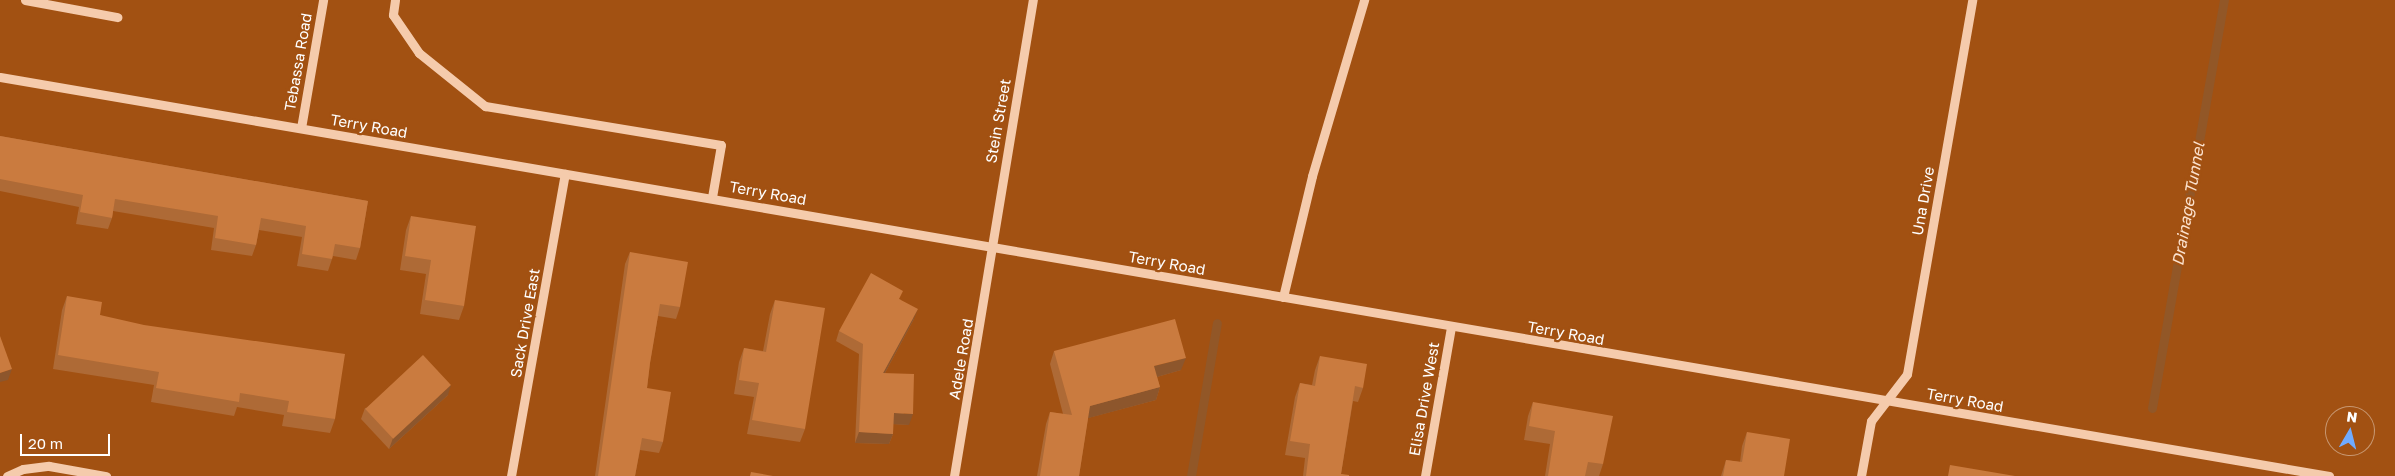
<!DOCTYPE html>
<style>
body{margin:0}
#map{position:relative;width:2395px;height:476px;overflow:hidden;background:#a25112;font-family:"Golos Text",sans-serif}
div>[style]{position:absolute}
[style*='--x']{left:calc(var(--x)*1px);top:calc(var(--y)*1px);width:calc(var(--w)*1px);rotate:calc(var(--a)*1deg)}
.stream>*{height:9px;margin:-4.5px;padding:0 4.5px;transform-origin:4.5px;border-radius:4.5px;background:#925727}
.minor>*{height:9px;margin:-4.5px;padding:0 4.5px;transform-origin:4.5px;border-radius:4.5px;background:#f5cbac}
.wall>*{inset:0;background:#ae6a36}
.shaded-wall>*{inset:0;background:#8d562c}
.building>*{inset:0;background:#ca7b3f;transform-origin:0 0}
span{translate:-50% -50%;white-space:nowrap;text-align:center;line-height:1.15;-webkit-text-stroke:4.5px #a25112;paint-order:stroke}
.street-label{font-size:15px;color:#fff}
.water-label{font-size:16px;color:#fce2ce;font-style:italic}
.north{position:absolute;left:2325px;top:406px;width:50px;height:50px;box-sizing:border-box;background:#a25112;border:1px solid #c79771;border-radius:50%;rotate:8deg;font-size:14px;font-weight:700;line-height:20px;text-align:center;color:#fff}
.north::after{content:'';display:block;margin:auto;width:18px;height:22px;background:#70abff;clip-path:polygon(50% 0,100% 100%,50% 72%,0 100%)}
.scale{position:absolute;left:20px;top:434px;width:90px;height:22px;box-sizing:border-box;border:2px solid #fff;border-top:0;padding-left:6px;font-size:15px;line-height:18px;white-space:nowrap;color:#fff;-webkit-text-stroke:4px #a25112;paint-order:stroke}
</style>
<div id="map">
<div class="stream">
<div style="--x:2152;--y:408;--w:414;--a:-80"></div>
<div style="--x:1191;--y:476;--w:155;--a:-80.4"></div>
</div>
<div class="minor">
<div style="--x:25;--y:0;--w:94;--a:10.5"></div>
<div style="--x:395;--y:0;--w:15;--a:98"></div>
<div style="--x:393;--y:15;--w:46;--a:55.6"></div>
<div style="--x:419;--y:53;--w:85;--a:38.8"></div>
<div style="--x:485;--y:106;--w:239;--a:9.4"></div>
<div style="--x:721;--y:145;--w:53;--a:99.8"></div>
<div style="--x:0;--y:77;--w:2363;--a:9.72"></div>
<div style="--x:301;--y:128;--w:130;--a:-80.2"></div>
<div style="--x:1283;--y:297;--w:124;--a:-76.5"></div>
<div style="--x:1312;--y:176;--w:184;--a:-73.5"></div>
<div style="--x:7;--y:476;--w:17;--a:-24"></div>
<div style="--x:23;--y:469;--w:26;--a:-7"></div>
<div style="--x:49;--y:466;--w:58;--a:10"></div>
<div style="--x:511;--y:476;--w:307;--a:-79.9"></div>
<div style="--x:954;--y:476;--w:483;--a:-80.6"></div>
<div style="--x:1425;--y:476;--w:151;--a:-80.1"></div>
<div style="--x:1861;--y:476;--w:56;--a:-79.7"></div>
<div style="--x:1871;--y:421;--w:59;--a:-52.5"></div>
<div style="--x:1907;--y:374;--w:380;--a:-80.1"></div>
</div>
<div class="wall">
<div style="clip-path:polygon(0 136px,368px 201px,360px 248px,356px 260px,333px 256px,328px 271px,297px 266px,302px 237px,259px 230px,256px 245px,252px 256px,211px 250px,214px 228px,113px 211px,112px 218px,108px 229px,76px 224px,79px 207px,0 191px)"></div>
<div style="clip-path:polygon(411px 216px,464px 306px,459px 320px,420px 314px,426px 274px,400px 270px,406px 230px)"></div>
<div style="clip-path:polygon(630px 252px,680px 307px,676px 319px,658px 316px,650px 363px,647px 388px,663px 442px,659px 453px,640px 450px,635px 476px,595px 476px,625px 264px)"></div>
<div style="clip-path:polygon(67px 296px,100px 315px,335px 419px,330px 433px,282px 426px,284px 415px,237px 407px,234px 416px,151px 402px,154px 385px,53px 369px,62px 310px)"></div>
<div style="clip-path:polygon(900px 299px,914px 319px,885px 373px,909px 425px,893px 424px,893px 434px,889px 444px,855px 443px,859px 354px,836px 341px,839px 331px)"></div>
<div style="clip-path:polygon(775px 300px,805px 429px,800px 442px,747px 434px,754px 397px,734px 394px,739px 362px,744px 348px,763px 351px,770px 314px)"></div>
<div style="clip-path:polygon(1054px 351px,1181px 370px,1157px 377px,1160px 387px,1156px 400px,1088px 418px,1079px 476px,1037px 476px,1046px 424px,1050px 412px,1063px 414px,1050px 364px)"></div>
<div style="clip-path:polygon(1320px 356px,1363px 388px,1358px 402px,1353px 401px,1341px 474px,1349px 476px,1303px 476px,1305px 458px,1285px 455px,1295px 397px,1300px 383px,1312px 385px,1315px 370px)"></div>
<div style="clip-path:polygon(448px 395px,389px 449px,361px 419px,365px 408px)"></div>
<div style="clip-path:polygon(1533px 402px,1603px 464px,1599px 476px,1545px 476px,1550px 444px,1524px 440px,1528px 416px)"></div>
<div style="clip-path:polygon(1747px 432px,1784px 476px,1721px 476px,1726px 460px,1740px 462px,1742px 446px)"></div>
</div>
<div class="shaded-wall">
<div style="clip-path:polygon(918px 309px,914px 319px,879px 384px,883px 373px)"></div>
<div style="clip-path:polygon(1186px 358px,1181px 370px,1150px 379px,1154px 366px)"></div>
<div style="clip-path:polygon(12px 369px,8px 380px,0 382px,0 373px)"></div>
<div style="clip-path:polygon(451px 385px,448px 395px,389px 449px,393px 438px)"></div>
<div style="clip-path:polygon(1160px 387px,1156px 400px,1085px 419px,1090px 406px)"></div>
<div style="clip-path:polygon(894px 413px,913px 414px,909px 425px,890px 424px)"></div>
<div style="clip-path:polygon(859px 432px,893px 434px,889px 444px,855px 443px)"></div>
</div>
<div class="building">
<div style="clip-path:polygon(0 136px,368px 201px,360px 248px,335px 244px,332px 259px,302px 254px,306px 226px,261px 218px,256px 245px,215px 238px,218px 216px,115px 199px,112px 218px,80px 212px,83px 195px,0 179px)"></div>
<div style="clip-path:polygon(411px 216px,476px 226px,464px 306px,425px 300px,431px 260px,405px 256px)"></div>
<div style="clip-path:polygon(630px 252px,688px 262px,680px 307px,660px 304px,650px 363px,647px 388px,671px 392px,663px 442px,642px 438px,635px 476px,598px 476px)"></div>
<div style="clip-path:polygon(871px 273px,903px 291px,899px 299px,918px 309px,883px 373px,914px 374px,913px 414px,894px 413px,893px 434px,859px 432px,863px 344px,839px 331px)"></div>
<div style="clip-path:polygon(67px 296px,102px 302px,100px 315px,144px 325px,345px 354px,335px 419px,287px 412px,289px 401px,240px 393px,239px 402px,156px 388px,159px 372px,58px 355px)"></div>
<div style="clip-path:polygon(775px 300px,825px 308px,805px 429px,752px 420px,759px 383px,739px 380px,744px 348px,766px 352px)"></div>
<div style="clip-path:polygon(1175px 319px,1186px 358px,1154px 366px,1160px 387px,1090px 406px,1079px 476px,1040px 476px,1050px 412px,1072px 415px,1054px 351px)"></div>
<div style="clip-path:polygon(0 336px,12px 369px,0 373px)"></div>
<div style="left:423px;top:355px;width:41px;height:79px;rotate:47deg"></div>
<div style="clip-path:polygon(1320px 356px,1367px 364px,1363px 388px,1355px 386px,1341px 474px,1349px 475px,1349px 476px,1306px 476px,1310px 444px,1290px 441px,1300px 383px,1315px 386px)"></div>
<div style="clip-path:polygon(1533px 402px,1613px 416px,1603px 464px,1588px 462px,1585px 476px,1548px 476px,1555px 431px,1529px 426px)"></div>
<div style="clip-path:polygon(1747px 432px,1790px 439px,1784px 476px,1723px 476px,1726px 460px,1742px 462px)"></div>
<div style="clip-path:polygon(1950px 465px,2015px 476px,1948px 476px)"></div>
<div style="clip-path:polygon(751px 472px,773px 476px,750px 476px)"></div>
</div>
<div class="street-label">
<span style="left:298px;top:62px;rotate:-80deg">Tebassa Road</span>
<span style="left:998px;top:121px;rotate:-80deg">Stein Street</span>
<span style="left:369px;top:126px;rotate:10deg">Terry Road</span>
<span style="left:768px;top:193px;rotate:10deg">Terry Road</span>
<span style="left:1923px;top:201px;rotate:-80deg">Una Drive</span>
<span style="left:1167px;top:263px;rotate:10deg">Terry Road</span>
<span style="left:525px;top:323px;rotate:-80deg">Sack Drive East</span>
<span style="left:1566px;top:333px;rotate:10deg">Terry Road</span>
<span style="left:961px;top:359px;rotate:-80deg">Adele Road</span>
<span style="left:1424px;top:399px;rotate:-80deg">Elisa Drive West</span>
<span style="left:1965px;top:400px;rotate:10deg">Terry Road</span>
</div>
<div class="water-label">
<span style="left:2188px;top:204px;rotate:-80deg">Drainage Tunnel</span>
</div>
<div class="north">N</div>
<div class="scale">20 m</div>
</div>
